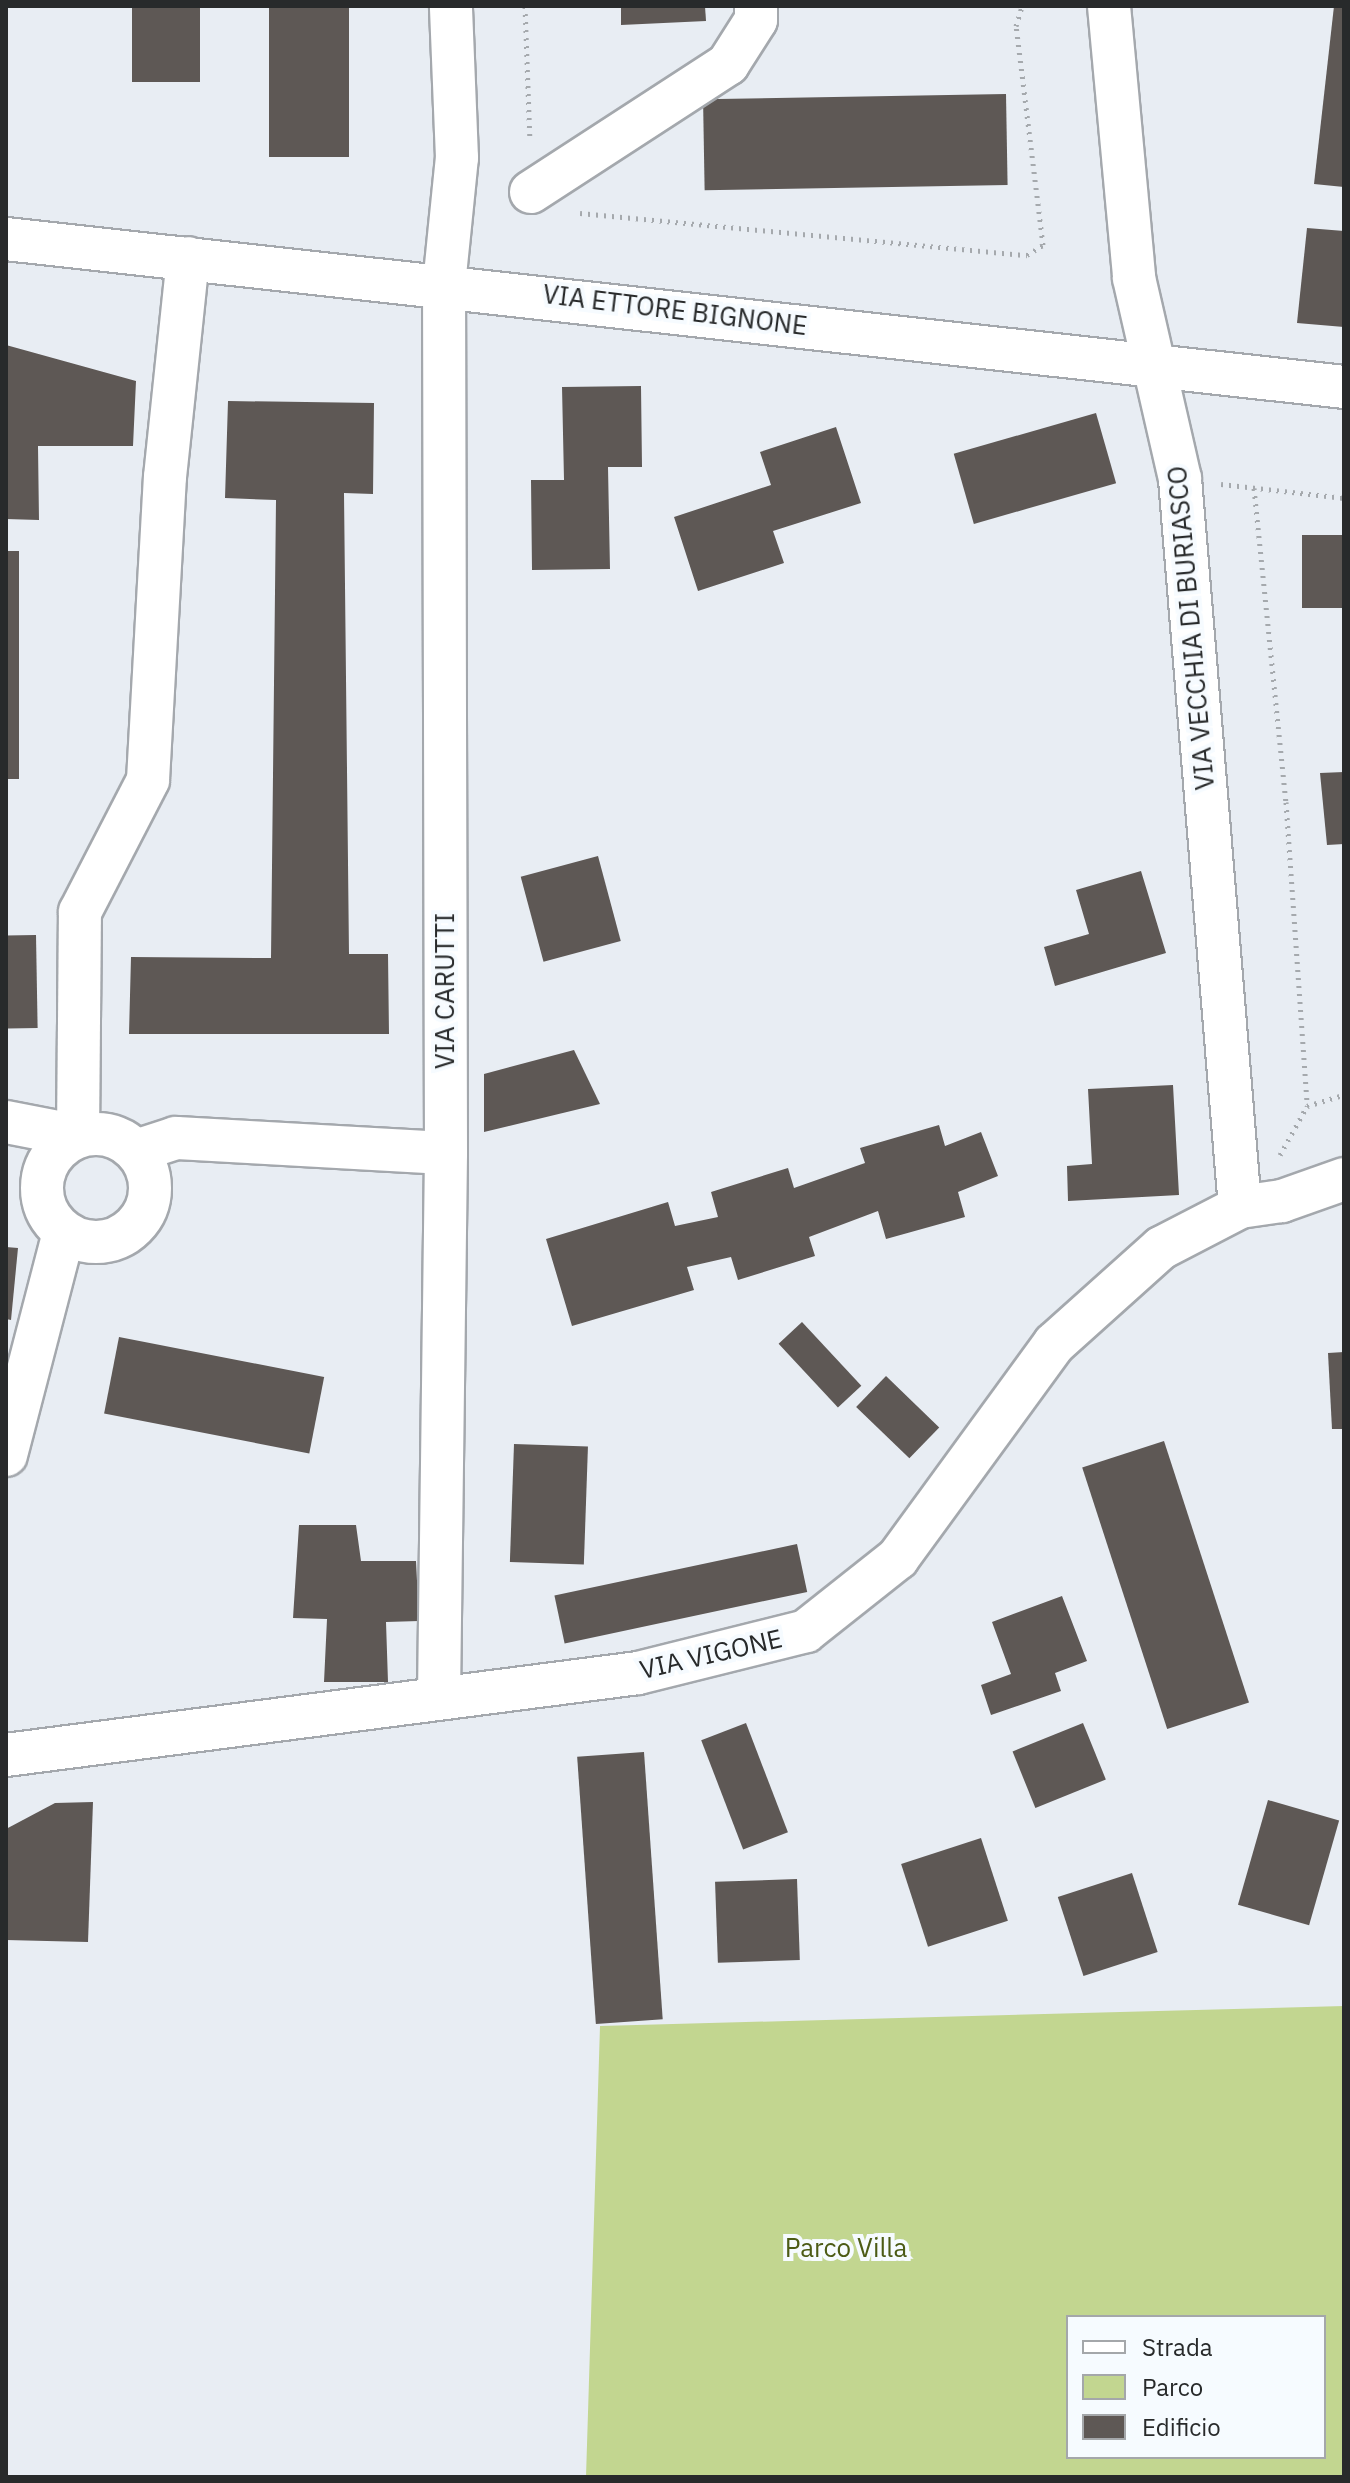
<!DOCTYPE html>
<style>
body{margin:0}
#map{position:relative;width:1350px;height:2483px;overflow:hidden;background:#e8edf3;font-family:"IBM Plex Sans",sans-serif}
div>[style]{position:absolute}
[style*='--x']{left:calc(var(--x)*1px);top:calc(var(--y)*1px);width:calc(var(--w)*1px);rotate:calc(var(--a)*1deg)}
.green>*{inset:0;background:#c2d690}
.building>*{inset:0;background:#5e5855;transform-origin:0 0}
.path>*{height:5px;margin-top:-2.5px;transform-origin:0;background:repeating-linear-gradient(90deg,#a5a9ad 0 2px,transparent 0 8px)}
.roads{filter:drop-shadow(2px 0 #a4a8ad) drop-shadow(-2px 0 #a4a8ad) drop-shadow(0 2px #a4a8ad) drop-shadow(0 -2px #a4a8ad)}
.minor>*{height:42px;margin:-21px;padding:0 21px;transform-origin:21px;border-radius:21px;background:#fff}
.minor>.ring{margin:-21px;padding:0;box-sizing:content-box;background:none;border:42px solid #fff;border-radius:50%}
span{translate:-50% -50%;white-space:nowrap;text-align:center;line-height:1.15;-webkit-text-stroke:8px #f6fbff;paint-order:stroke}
.street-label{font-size:26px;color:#282a2b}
.park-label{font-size:26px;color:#4c5b16}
.frame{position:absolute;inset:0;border:8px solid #282a2b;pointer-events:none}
.legend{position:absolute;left:1066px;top:2315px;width:260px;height:144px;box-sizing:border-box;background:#f6fbff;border:2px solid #a4a7aa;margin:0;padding:10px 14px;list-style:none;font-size:24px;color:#282a2b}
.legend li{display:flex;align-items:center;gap:16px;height:40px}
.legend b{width:40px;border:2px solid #a4a7aa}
</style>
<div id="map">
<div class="green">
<div style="clip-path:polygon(evenodd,1344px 2006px,1344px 2477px,586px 2477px,600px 2026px,1344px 2006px,1068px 2317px,1324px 2317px,1324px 2457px,1068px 2457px,1068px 2317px)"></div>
</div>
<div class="building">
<div style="left:132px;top:6px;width:68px;height:76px"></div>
<div style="clip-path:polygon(621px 6px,705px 6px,706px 21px,621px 25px)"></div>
<div style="clip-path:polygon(1334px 6px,1344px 6px,1344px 187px,1314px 184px)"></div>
<div style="left:349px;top:8px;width:149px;height:80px;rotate:90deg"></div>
<div style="left:1006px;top:94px;width:91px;height:303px;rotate:89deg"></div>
<div style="clip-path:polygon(1307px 228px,1344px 231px,1344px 327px,1297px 323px)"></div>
<div style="clip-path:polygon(6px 345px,136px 381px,133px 446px,38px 446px,39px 520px,6px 519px)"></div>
<div style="clip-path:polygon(641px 386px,642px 467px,608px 467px,610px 569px,532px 570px,531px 480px,564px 480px,562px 387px)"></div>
<div style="clip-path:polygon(228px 401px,374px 403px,373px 494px,344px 493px,349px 954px,388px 954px,389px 1034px,129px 1034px,131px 957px,271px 958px,276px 500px,225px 498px)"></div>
<div style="left:1096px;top:413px;width:73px;height:148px;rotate:74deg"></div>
<div style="clip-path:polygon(836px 427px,861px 503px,773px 531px,784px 563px,698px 591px,674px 517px,771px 485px,760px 452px)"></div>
<div style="left:1344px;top:535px;width:73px;height:42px;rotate:90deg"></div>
<div style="left:6px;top:551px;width:13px;height:228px"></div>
<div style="clip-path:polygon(1344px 772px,1344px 844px,1327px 845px,1320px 773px)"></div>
<div style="left:598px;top:856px;width:88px;height:80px;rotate:75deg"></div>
<div style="clip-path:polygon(1141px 871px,1166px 953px,1055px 986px,1044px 947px,1089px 934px,1076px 890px)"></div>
<div style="left:36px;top:935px;width:93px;height:30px;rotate:89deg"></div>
<div style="clip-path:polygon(574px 1050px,600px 1104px,484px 1132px,484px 1074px)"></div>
<div style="clip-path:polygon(1173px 1085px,1179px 1195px,1068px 1201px,1067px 1166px,1092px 1164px,1088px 1089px)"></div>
<div style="clip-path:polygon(939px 1125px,945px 1146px,981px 1132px,998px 1176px,958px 1192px,965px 1217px,886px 1239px,878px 1211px,809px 1237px,815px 1256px,738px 1280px,731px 1257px,687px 1267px,694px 1290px,572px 1326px,546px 1239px,668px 1202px,675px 1226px,718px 1217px,711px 1192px,788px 1168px,794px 1188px,865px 1163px,860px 1148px)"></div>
<div style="clip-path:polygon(6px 1247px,18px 1248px,11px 1320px,6px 1319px)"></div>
<div style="left:802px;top:1322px;width:87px;height:32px;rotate:47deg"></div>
<div style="left:119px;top:1337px;width:209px;height:78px;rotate:11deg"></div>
<div style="clip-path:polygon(1344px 1352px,1344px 1429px,1332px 1429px,1328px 1353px)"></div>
<div style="left:886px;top:1376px;width:74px;height:43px;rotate:44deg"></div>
<div style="left:1164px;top:1441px;width:275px;height:86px;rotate:72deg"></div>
<div style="left:514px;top:1444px;width:74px;height:118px;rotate:2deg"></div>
<div style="clip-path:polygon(299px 1525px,356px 1525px,361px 1561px,416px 1561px,419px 1621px,386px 1622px,388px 1682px,324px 1682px,327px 1619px,293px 1618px)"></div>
<div style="left:797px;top:1544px;width:49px;height:248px;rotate:78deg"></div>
<div style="clip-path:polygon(1062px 1596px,1087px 1661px,1055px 1673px,1061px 1691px,991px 1715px,981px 1685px,1011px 1674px,992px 1622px)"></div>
<div style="left:746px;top:1723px;width:117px;height:48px;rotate:69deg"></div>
<div style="left:1083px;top:1723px;width:61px;height:76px;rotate:68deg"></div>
<div style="left:644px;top:1752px;width:268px;height:67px;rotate:86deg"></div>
<div style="left:1268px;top:1800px;width:74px;height:109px;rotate:16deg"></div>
<div style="clip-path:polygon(93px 1802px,88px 1942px,6px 1940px,6px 1829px,55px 1803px)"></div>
<div style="left:981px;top:1838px;width:87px;height:84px;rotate:72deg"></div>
<div style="left:1132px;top:1873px;width:83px;height:78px;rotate:72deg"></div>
<div style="left:797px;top:1879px;width:81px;height:82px;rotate:88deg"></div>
</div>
<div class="path">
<div style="--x:525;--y:6;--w:135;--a:87.9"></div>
<div style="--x:580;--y:213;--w:449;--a:5.4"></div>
<div style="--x:1027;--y:255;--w:19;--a:-32"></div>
<div style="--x:1043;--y:245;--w:221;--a:-97"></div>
<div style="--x:1016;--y:26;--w:21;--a:-73"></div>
<div style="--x:1221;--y:484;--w:124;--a:6.5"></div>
<div style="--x:1254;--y:488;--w:316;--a:84.2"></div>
<div style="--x:1286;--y:802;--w:305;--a:86"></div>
<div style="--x:1280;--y:1155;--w:56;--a:-61.1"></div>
<div style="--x:1307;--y:1106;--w:39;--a:-17"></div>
</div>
<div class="roads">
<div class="minor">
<div style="--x:1109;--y:6;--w:273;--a:84.7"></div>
<div style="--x:1134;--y:278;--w:206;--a:77.1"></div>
<div style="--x:1180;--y:479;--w:730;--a:85.29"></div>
<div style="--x:531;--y:192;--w:235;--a:-33"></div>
<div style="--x:728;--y:64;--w:52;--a:-57.5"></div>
<div style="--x:756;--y:20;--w:14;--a:-90"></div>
<div style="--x:6;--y:239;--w:1346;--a:6.31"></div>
<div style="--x:6;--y:1122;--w:73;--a:11"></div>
<div style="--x:78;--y:1136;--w:224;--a:-89.5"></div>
<div style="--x:80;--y:912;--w:148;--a:-62.7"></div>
<div style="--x:148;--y:780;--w:303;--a:-86.8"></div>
<div style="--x:165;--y:477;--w:220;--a:-84"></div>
<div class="ring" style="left:42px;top:1134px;width:66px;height:66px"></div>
<div style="--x:136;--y:1151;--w:42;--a:-18"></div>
<div style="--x:176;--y:1138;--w:270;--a:3.2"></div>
<div style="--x:6;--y:1455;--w:229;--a:-75.4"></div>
<div style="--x:439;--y:1696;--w:543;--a:-89.26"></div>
<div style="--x:446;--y:1153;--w:868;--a:-90.13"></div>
<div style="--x:444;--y:285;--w:128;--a:-84.2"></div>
<div style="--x:457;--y:158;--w:152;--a:-92.3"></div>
<div style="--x:6;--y:1755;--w:637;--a:-7.39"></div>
<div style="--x:638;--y:1673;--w:173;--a:-14"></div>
<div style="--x:806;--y:1631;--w:117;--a:-38.4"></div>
<div style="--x:898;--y:1558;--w:265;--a:-53.9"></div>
<div style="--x:1054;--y:1344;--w:144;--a:-41.9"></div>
<div style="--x:1161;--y:1248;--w:89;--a:-27.4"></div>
<div style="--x:1240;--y:1207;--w:42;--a:-8.1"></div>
<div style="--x:1282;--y:1201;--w:66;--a:-19.5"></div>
</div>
</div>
<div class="street-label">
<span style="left:675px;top:310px;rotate:7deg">VIA ETTORE BIGNONE</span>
<span style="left:1191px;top:628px;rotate:-95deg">VIA VECCHIA DI BURIASCO</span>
<span style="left:445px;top:991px;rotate:-90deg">VIA CARUTTI</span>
<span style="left:711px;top:1654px;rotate:-13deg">VIA VIGONE</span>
</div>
<div class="park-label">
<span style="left:846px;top:2248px">Parco Villa</span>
</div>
<div class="frame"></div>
<ul class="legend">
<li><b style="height:10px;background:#fff"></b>Strada</li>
<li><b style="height:22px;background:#c2d690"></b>Parco</li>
<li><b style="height:22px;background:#5e5855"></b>Edificio</li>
</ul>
</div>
